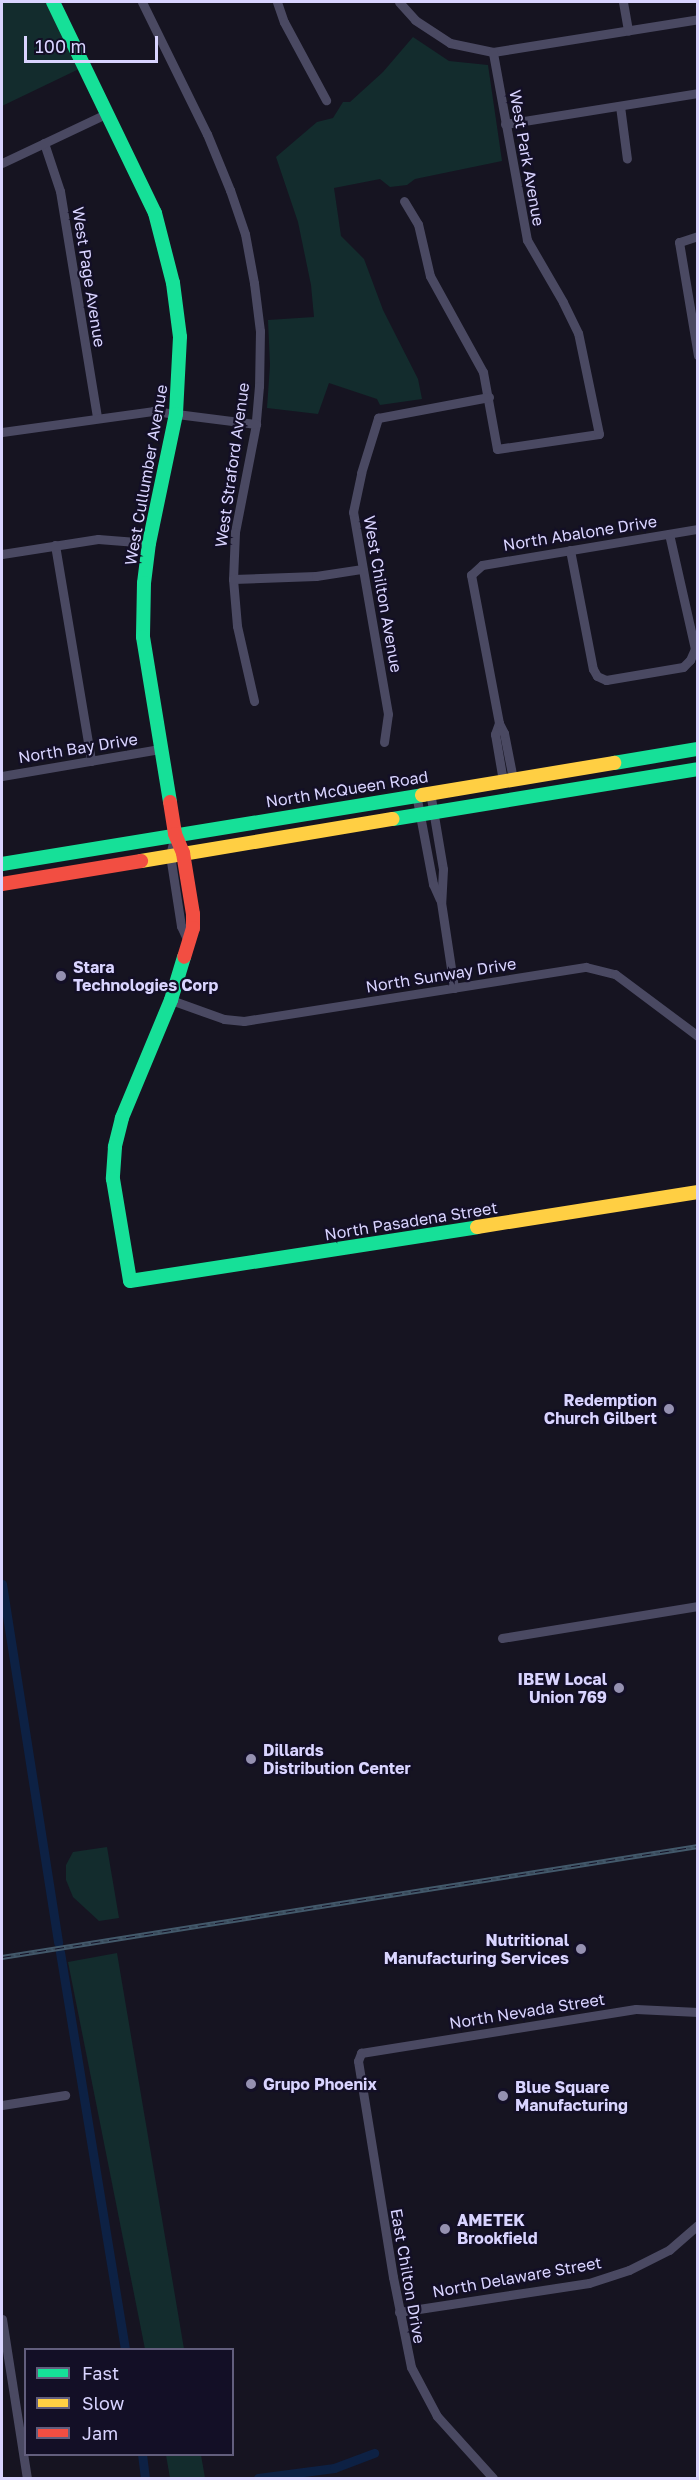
<!DOCTYPE html>
<style>
body{margin:0}
#map{position:relative;width:699px;height:2480px;overflow:hidden;background:#161421;font-family:"Golos Text",sans-serif}
div>[style]{position:absolute}
[style*='--x']{left:calc(var(--x)*1px);top:calc(var(--y)*1px);width:calc(var(--w)*1px);rotate:calc(var(--a)*1deg)}
.green>*{inset:0;background:#132c2d}
.canal>*{height:9px;margin:-4.5px;padding:0 4.5px;transform-origin:4.5px;border-radius:4.5px;background:#0d2144}
.street>*{height:9px;margin:-4.5px;padding:0 4.5px;transform-origin:4.5px;border-radius:4.5px;background:#4a4962}
.fast>*{height:14px;margin:-7px;padding:0 7px;transform-origin:7px;border-radius:7px;background:#16e098}
.slow>*{height:14px;margin:-7px;padding:0 7px;transform-origin:7px;border-radius:7px;background:#ffcf43}
.jam>*{height:14px;margin:-7px;padding:0 7px;transform-origin:7px;border-radius:7px;background:#f24e42}
.rail>*{height:5px;margin-top:-2.5px;transform-origin:0;background:repeating-linear-gradient(90deg,#130f26 0 9px,#43596b 0 18px);box-sizing:border-box;border-block:2px solid #43596b}
.dots>*{width:16px;height:16px;translate:-50% -50%;box-sizing:border-box;border:3px solid #130f26;border-radius:50%}
span{translate:-50% -50%;white-space:nowrap;text-align:center;line-height:1.15;-webkit-text-stroke:4.5px #130f26;paint-order:stroke}
.street-label{font-size:16px;color:#d9d4ff}
.poi-label{font-size:16px;color:#d9d4ff;font-weight:700}
.left{translate:0 -50%;text-align:left}
.right{translate:-100% -50%;text-align:right}
.frame{position:absolute;inset:0;border:3px solid #d9d4ff;pointer-events:none}
.legend{position:absolute;left:24px;top:2348px;width:210px;height:108px;box-sizing:border-box;background:#130f26;border:2px solid #625e7d;margin:0;padding:8px 10px;list-style:none;font-size:18px;color:#d9d4ff}
.legend li{display:flex;align-items:center;gap:12px;height:30px}
.legend b{width:30px;border:2px solid #625e7d}
.scale{position:absolute;left:24px;top:36px;width:134px;height:27px;box-sizing:border-box;border:3px solid #d9d4ff;border-top:0;padding-left:8px;font-size:18px;line-height:21px;white-space:nowrap;color:#d9d4ff;-webkit-text-stroke:4px #130f26;paint-order:stroke}
</style>
<div id="map">
<div class="green">
<div style="clip-path:polygon(2px 2px,46px 2px,79px 69px,2px 106px)"></div>
<div style="clip-path:polygon(413px 37px,449px 61px,488px 65px,502px 161px,415px 179px,407px 185px,390px 187px,380px 179px,334px 188px,341px 236px,364px 259px,383px 310px,418px 379px,422px 399px,380px 405px,377px 399px,329px 383px,318px 414px,267px 408px,270px 365px,268px 320px,314px 317px,311px 285px,298px 222px,276px 157px,317px 122px,333px 118px,343px 102px,350px 102px,383px 72px)"></div>
<div style="clip-path:polygon(107px 1847px,119px 1918px,99px 1921px,73px 1897px,66px 1880px,66px 1865px,73px 1852px)"></div>
<div style="clip-path:polygon(117px 1953px,184px 2349px,145px 2349px,68px 1962px)"></div>
<div style="clip-path:polygon(166px 2455px,201px 2455px,205px 2478px,170px 2478px)"></div>
</div>
<div class="canal">
<div style="--x:2;--y:1584;--w:363;--a:81.1"></div>
<div style="--x:60;--y:1952;--w:403;--a:80.7"></div>
<div style="--x:142;--y:2454;--w:24;--a:83"></div>
<div style="--x:258;--y:2478;--w:77;--a:-7.5"></div>
<div style="--x:334;--y:2468;--w:43;--a:-20.6"></div>
</div>
<div class="street">
<div style="--x:142;--y:2;--w:147;--a:63.8"></div>
<div style="--x:207;--y:134;--w:61;--a:67.7"></div>
<div style="--x:230;--y:190;--w:46;--a:71.2"></div>
<div style="--x:245;--y:234;--w:50;--a:79.6"></div>
<div style="--x:254;--y:283;--w:48;--a:82.9"></div>
<div style="--x:260;--y:331;--w:55;--a:91"></div>
<div style="--x:259;--y:386;--w:38;--a:95"></div>
<div style="--x:256;--y:424;--w:110;--a:101"></div>
<div style="--x:235;--y:532;--w:47;--a:92.4"></div>
<div style="--x:233;--y:579;--w:47;--a:85.1"></div>
<div style="--x:237;--y:626;--w:77;--a:77.2"></div>
<div style="--x:277;--y:2;--w:21;--a:71"></div>
<div style="--x:284;--y:22;--w:89;--a:61.7"></div>
<div style="--x:399;--y:2;--w:24;--a:48"></div>
<div style="--x:415;--y:20;--w:42;--a:33.3"></div>
<div style="--x:450;--y:43;--w:44;--a:11.8"></div>
<div style="--x:493;--y:52;--w:208;--a:-9.1"></div>
<div style="--x:623;--y:2;--w:29;--a:80"></div>
<div style="--x:620;--y:106;--w:53;--a:82.5"></div>
<div style="--x:505;--y:124;--w:195;--a:-9.1"></div>
<div style="--x:44;--y:143;--w:51;--a:71.6"></div>
<div style="--x:60;--y:191;--w:229;--a:80.7"></div>
<div style="--x:2;--y:163;--w:117;--a:-25.3"></div>
<div style="--x:404;--y:201;--w:27;--a:59"></div>
<div style="--x:418;--y:224;--w:53;--a:77"></div>
<div style="--x:430;--y:276;--w:110;--a:61.1"></div>
<div style="--x:483;--y:372;--w:78;--a:79.7"></div>
<div style="--x:497;--y:449;--w:103;--a:-8.4"></div>
<div style="--x:599;--y:434;--w:103;--a:-101.7"></div>
<div style="--x:578;--y:333;--w:34;--a:-116"></div>
<div style="--x:563;--y:302;--w:72;--a:-120.1"></div>
<div style="--x:527;--y:240;--w:191;--a:-100.3"></div>
<div style="--x:698;--y:236;--w:20;--a:162"></div>
<div style="--x:679;--y:242;--w:115;--a:80.5"></div>
<div style="--x:2;--y:432;--w:152;--a:-7.9"></div>
<div style="--x:153;--y:411;--w:104;--a:7.2"></div>
<div style="--x:55;--y:545;--w:219;--a:80.5"></div>
<div style="--x:570;--y:550;--w:121;--a:79.1"></div>
<div style="--x:593;--y:669;--w:8;--a:60"></div>
<div style="--x:597;--y:676;--w:10;--a:24"></div>
<div style="--x:606;--y:680;--w:78;--a:-9.6"></div>
<div style="--x:683;--y:667;--w:10;--a:-45"></div>
<div style="--x:690;--y:660;--w:12;--a:-66"></div>
<div style="--x:695;--y:649;--w:118;--a:-102.7"></div>
<div style="--x:2;--y:554;--w:97;--a:-8.9"></div>
<div style="--x:98;--y:539;--w:51;--a:4.5"></div>
<div style="--x:233;--y:579;--w:83;--a:-2.1"></div>
<div style="--x:316;--y:576;--w:47;--a:-8.7"></div>
<div style="--x:499;--y:723;--w:12;--a:110"></div>
<div style="--x:495;--y:734;--w:48;--a:80.3"></div>
<div style="--x:384;--y:742;--w:28;--a:-82"></div>
<div style="--x:388;--y:714;--w:205;--a:-99.8"></div>
<div style="--x:353;--y:512;--w:40;--a:-78"></div>
<div style="--x:361;--y:473;--w:58;--a:-72.8"></div>
<div style="--x:378;--y:418;--w:113;--a:-10.7"></div>
<div style="--x:2;--y:776;--w:160;--a:-9.7"></div>
<div style="--x:513;--y:779;--w:47;--a:-101.1"></div>
<div style="--x:504;--y:733;--w:11;--a:-117"></div>
<div style="--x:499;--y:723;--w:151;--a:-100.7"></div>
<div style="--x:471;--y:575;--w:15;--a:-42"></div>
<div style="--x:482;--y:565;--w:219;--a:-9.5"></div>
<div style="--x:430;--y:792;--w:78;--a:80.4"></div>
<div style="--x:443;--y:869;--w:33;--a:93"></div>
<div style="--x:441;--y:902;--w:87;--a:81.4"></div>
<div style="--x:416;--y:794;--w:92;--a:79.3"></div>
<div style="--x:433;--y:884;--w:17;--a:66"></div>
<div style="--x:175;--y:834;--w:22;--a:103"></div>
<div style="--x:170;--y:855;--w:72;--a:81.2"></div>
<div style="--x:181;--y:926;--w:17;--a:65"></div>
<div style="--x:171;--y:1000;--w:56;--a:19.7"></div>
<div style="--x:224;--y:1019;--w:20;--a:6"></div>
<div style="--x:244;--y:1021;--w:346;--a:-9"></div>
<div style="--x:586;--y:967;--w:30;--a:14"></div>
<div style="--x:615;--y:974;--w:104;--a:36.8"></div>
<div style="--x:502;--y:1638;--w:199;--a:-9.3"></div>
<div style="--x:2;--y:2105;--w:64;--a:-9"></div>
<div style="--x:399;--y:2312;--w:192;--a:-8.7"></div>
<div style="--x:589;--y:2283;--w:42;--a:-18"></div>
<div style="--x:629;--y:2270;--w:45;--a:-26.6"></div>
<div style="--x:669;--y:2250;--w:38;--a:-41"></div>
<div style="--x:2;--y:2319;--w:161;--a:81.1"></div>
<div style="--x:493;--y:2478;--w:84;--a:-132.1"></div>
<div style="--x:437;--y:2416;--w:55;--a:-118"></div>
<div style="--x:411;--y:2367;--w:92;--a:-101.3"></div>
<div style="--x:393;--y:2277;--w:219;--a:-99.2"></div>
<div style="--x:358;--y:2061;--w:9;--a:-69"></div>
<div style="--x:361;--y:2053;--w:278;--a:-9.1"></div>
<div style="--x:636;--y:2009;--w:62;--a:2.8"></div>
</div>
<div class="fast">
<div style="--x:53;--y:2;--w:234;--a:64.2"></div>
<div style="--x:155;--y:213;--w:72;--a:75.6"></div>
<div style="--x:173;--y:283;--w:54;--a:82.6"></div>
<div style="--x:180;--y:337;--w:77;--a:93"></div>
<div style="--x:176;--y:414;--w:132;--a:101.8"></div>
<div style="--x:149;--y:543;--w:40;--a:97.1"></div>
<div style="--x:144;--y:583;--w:54;--a:91.1"></div>
<div style="--x:143;--y:637;--w:167;--a:80.7"></div>
<div style="--x:614;--y:763;--w:85;--a:-9.5"></div>
<div style="--x:393;--y:819;--w:309;--a:-9.3"></div>
<div style="--x:2;--y:864;--w:426;--a:-9.3"></div>
<div style="--x:184;--y:957;--w:45;--a:106.8"></div>
<div style="--x:171;--y:1000;--w:128;--a:112.6"></div>
<div style="--x:122;--y:1118;--w:30;--a:104"></div>
<div style="--x:115;--y:1147;--w:32;--a:94"></div>
<div style="--x:113;--y:1179;--w:103;--a:80.5"></div>
<div style="--x:130;--y:1281;--w:351;--a:-8.8"></div>
</div>
<div class="slow">
<div style="--x:422;--y:795;--w:195;--a:-9.5"></div>
<div style="--x:141;--y:861;--w:255;--a:-9.5"></div>
<div style="--x:477;--y:1227;--w:224;--a:-9"></div>
</div>
<div class="jam">
<div style="--x:170;--y:802;--w:32;--a:81"></div>
<div style="--x:175;--y:834;--w:21;--a:67"></div>
<div style="--x:183;--y:853;--w:62;--a:80.7"></div>
<div style="--x:193;--y:914;--w:14;--a:90"></div>
<div style="--x:193;--y:928;--w:30;--a:107"></div>
<div style="--x:2;--y:884;--w:141;--a:-9.4"></div>
</div>
<div class="rail">
<div style="--x:2;--y:1957;--w:705;--a:-9.06"></div>
</div>
<div class="dots">
<div style="left:61px;top:976px;background:#9591b1"></div>
<div style="left:669px;top:1409px;background:#9591b1"></div>
<div style="left:619px;top:1688px;background:#9591b1"></div>
<div style="left:251px;top:1759px;background:#9591b1"></div>
<div style="left:581px;top:1949px;background:#9591b1"></div>
<div style="left:251px;top:2084px;background:#9591b1"></div>
<div style="left:503px;top:2096px;background:#9591b1"></div>
<div style="left:445px;top:2229px;background:#9591b1"></div>
</div>
<div class="street-label">
<span style="left:527px;top:158px;rotate:80deg">West Park Avenue</span>
<span style="left:89px;top:277px;rotate:81deg">West Page Avenue</span>
<span style="left:232px;top:465px;rotate:-82deg">West Straford Avenue</span>
<span style="left:146px;top:475px;rotate:-80deg">West Cullumber Avenue</span>
<span style="left:580px;top:533px;rotate:-9deg">North Abalone Drive</span>
<span style="left:383px;top:594px;rotate:80deg">West Chilton Avenue</span>
<span style="left:78px;top:748px;rotate:-9deg">North Bay Drive</span>
<span style="left:347px;top:789px;rotate:-9deg">North McQueen Road</span>
<span style="left:441px;top:975px;rotate:-9deg">North Sunway Drive</span>
<span style="left:411px;top:1221px;rotate:-9deg">North Pasadena Street</span>
<span style="left:527px;top:2011px;rotate:-9deg">North Nevada Street</span>
<span style="left:408px;top:2276px;rotate:80deg">East Chilton Drive</span>
<span style="left:517px;top:2277px;rotate:-10deg">North Delaware Street</span>
</div>
<div class="poi-label">
<span class="left" style="left:73px;top:976px">Stara<br>Technologies Corp</span>
<span class="right" style="left:657px;top:1409px">Redemption<br>Church Gilbert</span>
<span class="right" style="left:607px;top:1688px">IBEW Local<br>Union 769</span>
<span class="left" style="left:263px;top:1759px">Dillards<br>Distribution Center</span>
<span class="right" style="left:569px;top:1949px">Nutritional<br>Manufacturing Services</span>
<span class="left" style="left:263px;top:2084px">Grupo Phoenix</span>
<span class="left" style="left:515px;top:2096px">Blue Square<br>Manufacturing</span>
<span class="left" style="left:457px;top:2229px">AMETEK<br>Brookfield</span>
</div>
<div class="frame"></div>
<ul class="legend">
<li><b style="height:8px;background:#16e098"></b>Fast</li>
<li><b style="height:8px;background:#ffcf43"></b>Slow</li>
<li><b style="height:8px;background:#f24e42"></b>Jam</li>
</ul>
<div class="scale">100 m</div>
</div>
